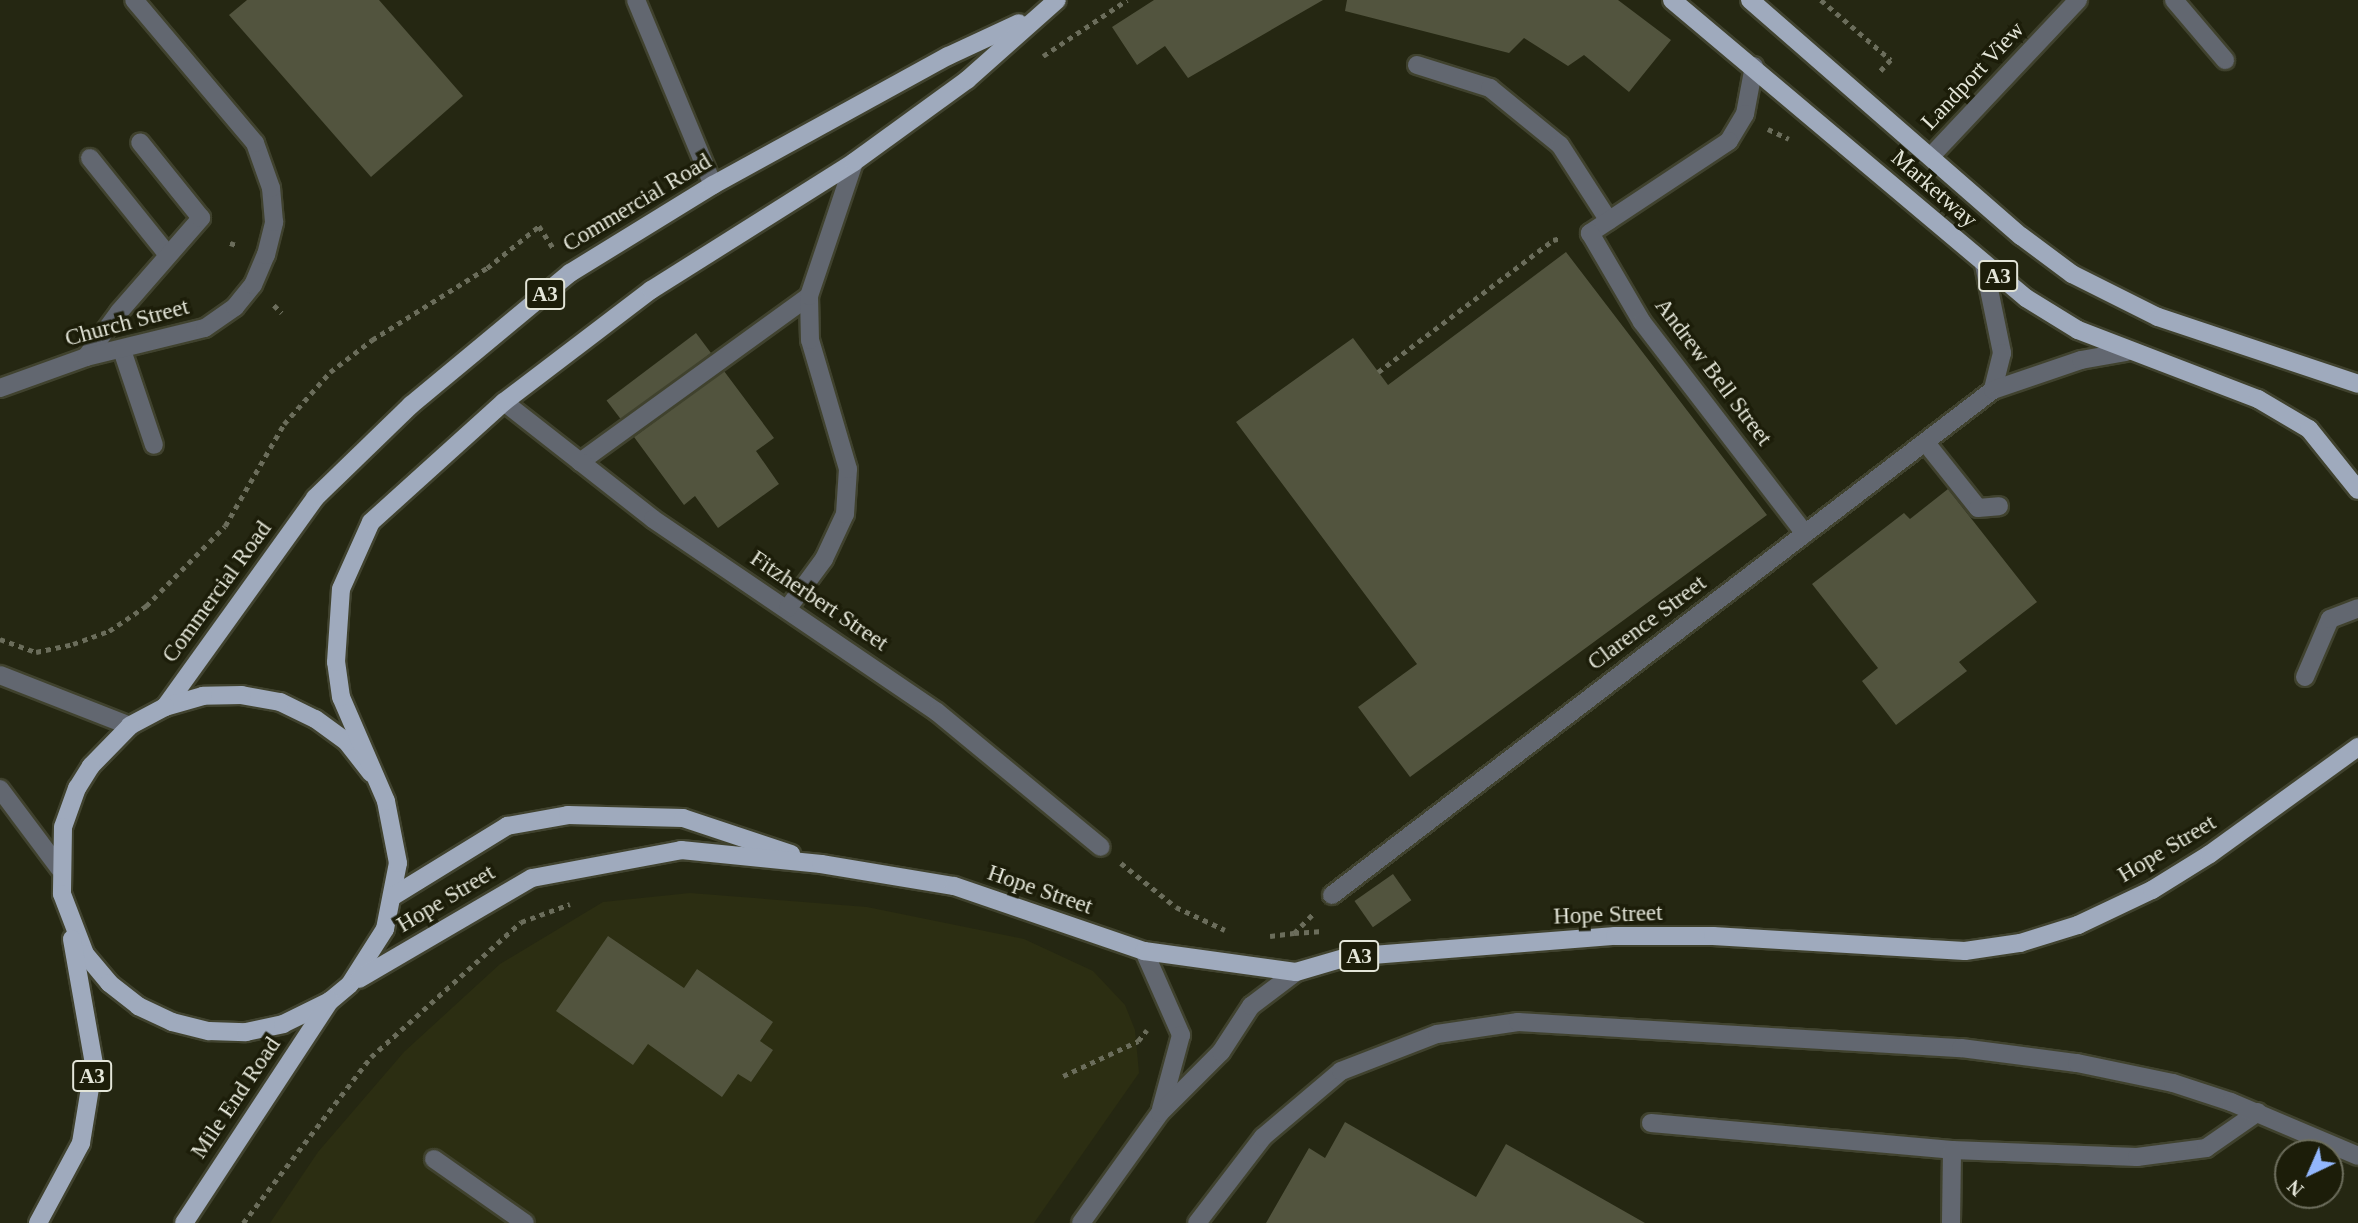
<!DOCTYPE html>
<style>
body{margin:0}
#map{position:relative;width:2358px;height:1223px;overflow:hidden;background:#252712;font-family:Georgia,serif}
div>[style]{position:absolute}
[style*='--x']{left:calc(var(--x)*1px);top:calc(var(--y)*1px);width:calc(var(--w)*1px);rotate:calc(var(--a)*1deg)}
.built>*{inset:0;background:#2c2e12}
.building>*{inset:0;background:#52543e;transform-origin:0 0}
.path>*{height:4.5px;margin-top:-2.25px;transform-origin:0;background:repeating-linear-gradient(90deg,#6b6d5b 0 5px,transparent 0 10px)}
.roads{filter:drop-shadow(2px 0 #40422e) drop-shadow(-2px 0 #40422e) drop-shadow(0 2px #40422e) drop-shadow(0 -2px #40422e)}
.service>*{height:18px;margin:-9px;padding:0 9px;transform-origin:9px;border-radius:9px;background:#626770}
.minor>*{height:18px;margin:-9px;padding:0 9px;transform-origin:9px;border-radius:9px;background:#626770}
.primary>*{height:18px;margin:-9px;padding:0 9px;transform-origin:9px;border-radius:9px;background:#9faabd}
span{translate:-50% -50%;white-space:nowrap;text-align:center;line-height:1.15;-webkit-text-stroke:7px #1c1d09;paint-order:stroke}
.shield-label span{padding:2px 5px;background:#1c1d09;border:2px solid;border-radius:5px;-webkit-text-stroke-width:0}
.shield-label{font-size:21px;color:#e3e5d8;font-weight:700}
.street-label{font-size:23px;color:#e3e5d8}
.north{position:absolute;left:2274px;top:1139px;width:70px;height:70px;box-sizing:border-box;background:#1c1d09;border:2px solid #6c6d5c;border-radius:50%;rotate:224deg;font-size:19px;font-weight:700;line-height:28px;text-align:center;color:#e3e5d8}
.north::after{content:'';display:block;margin:auto;width:24px;height:32px;background:#92b7fd;clip-path:polygon(50% 0,100% 100%,50% 72%,0 100%)}
</style>
<div id="map">
<div class="built">
<div style="clip-path:polygon(690px 893px,867px 907px,1024px 939px,1093px 971px,1125px 1005px,1135px 1030px,1139px 1073px,1034px 1223px,270px 1223px,318px 1152px,404px 1052px,500px 964px,603px 902px)"></div>
</div>
<div class="building">
<div style="clip-path:polygon(247px 0,379px 0,463px 96px,371px 177px,229px 15px)"></div>
<div style="clip-path:polygon(1154px 0,1323px 0,1188px 78px,1165px 46px,1137px 65px,1112px 27px)"></div>
<div style="clip-path:polygon(1347px 0,1618px 0,1671px 40px,1629px 92px,1584px 55px,1568px 66px,1524px 38px,1509px 53px,1345px 11px)"></div>
<div style="clip-path:polygon(1566px 252px,1767px 515px,1410px 777px,1358px 707px,1417px 664px,1236px 422px,1353px 338px,1388px 385px)"></div>
<div style="left:696px;top:333px;width:25px;height:112px;rotate:53deg"></div>
<div style="clip-path:polygon(724px 371px,774px 438px,756px 451px,779px 484px,718px 528px,695px 496px,684px 505px,634px 437px)"></div>
<div style="clip-path:polygon(1948px 489px,2037px 602px,1959px 662px,1967px 671px,1896px 725px,1862px 681px,1878px 668px,1812px 584px,1904px 513px,1910px 519px)"></div>
<div style="left:1393px;top:874px;width:32px;height:47px;rotate:55deg"></div>
<div style="clip-path:polygon(608px 936px,684px 988px,697px 969px,773px 1022px,760px 1041px,773px 1050px,751px 1082px,738px 1074px,722px 1097px,648px 1044px,633px 1065px,556px 1011px)"></div>
<div style="clip-path:polygon(1345px 1122px,1476px 1197px,1506px 1144px,1645px 1223px,1266px 1223px,1309px 1148px,1325px 1158px)"></div>
</div>
<div class="path">
<div style="--x:1821;--y:0;--w:92;--a:40.6"></div>
<div style="--x:1891;--y:60;--w:19;--a:133"></div>
<div style="--x:1043;--y:56;--w:101;--a:-33.7"></div>
<div style="--x:1768;--y:129;--w:23;--a:25"></div>
<div style="--x:230;--y:243;--w:9;--a:18"></div>
<div style="--x:274;--y:305;--w:11;--a:45"></div>
<div style="--x:1378;--y:372;--w:219;--a:-37"></div>
<div style="--x:1553;--y:240;--w:9;--a:-13"></div>
<div style="--x:0;--y:639;--w:38;--a:20"></div>
<div style="--x:36;--y:652;--w:38;--a:-12"></div>
<div style="--x:73;--y:644;--w:38;--a:-20"></div>
<div style="--x:109;--y:631;--w:45;--a:-34"></div>
<div style="--x:146;--y:606;--w:112;--a:-45.4"></div>
<div style="--x:225;--y:526;--w:118;--a:-60"></div>
<div style="--x:284;--y:424;--w:69;--a:-48.5"></div>
<div style="--x:330;--y:372;--w:53;--a:-37.3"></div>
<div style="--x:372;--y:340;--w:136;--a:-32.1"></div>
<div style="--x:487;--y:268;--w:67;--a:-38.9"></div>
<div style="--x:539;--y:226;--w:27;--a:57"></div>
<div style="--x:1121;--y:863;--w:70;--a:38.7"></div>
<div style="--x:1176;--y:907;--w:54;--a:25.1"></div>
<div style="--x:1294;--y:933;--w:29;--a:-4"></div>
<div style="--x:1270;--y:936;--w:24;--a:-7"></div>
<div style="--x:1294;--y:933;--w:27;--a:-45"></div>
<div style="--x:1063;--y:1076;--w:83;--a:-25"></div>
<div style="--x:1138;--y:1041;--w:14;--a:-51"></div>
<div style="--x:243;--y:1223;--w:210;--a:-52.4"></div>
<div style="--x:371;--y:1057;--w:202;--a:-42"></div>
<div style="--x:521;--y:922;--w:52;--a:-20.2"></div>
</div>
<div class="roads">
<div class="service">
<div style="--x:2174;--y:0;--w:79;--a:49.6"></div>
<div style="--x:1417;--y:65;--w:77;--a:17.5"></div>
<div style="--x:1490;--y:88;--w:90;--a:39.2"></div>
<div style="--x:1560;--y:145;--w:90;--a:57.2"></div>
<div style="--x:90;--y:158;--w:124;--a:51.2"></div>
<div style="--x:122;--y:350;--w:100;--a:71.4"></div>
<div style="--x:86;--y:357;--w:56;--a:-53.7"></div>
<div style="--x:119;--y:312;--w:125;--a:-48.9"></div>
<div style="--x:201;--y:218;--w:97;--a:-128.8"></div>
<div style="--x:1926;--y:443;--w:83;--a:51.3"></div>
<div style="--x:1978;--y:508;--w:21;--a:-5"></div>
<div style="--x:580;--y:462;--w:283;--a:-35.9"></div>
<div style="--x:2305;--y:677;--w:63;--a:-66.7"></div>
<div style="--x:2330;--y:619;--w:30;--a:-21"></div>
<div style="--x:1651;--y:1123;--w:302;--a:5.1"></div>
<div style="--x:1952;--y:1150;--w:185;--a:2.2"></div>
<div style="--x:2137;--y:1157;--w:70;--a:-7.4"></div>
<div style="--x:2206;--y:1148;--w:63;--a:-34.7"></div>
<div style="--x:434;--y:1159;--w:111;--a:35.1"></div>
<div style="--x:1197;--y:1223;--w:108;--a:-52.5"></div>
<div style="--x:1263;--y:1137;--w:102;--a:-40.2"></div>
<div style="--x:1341;--y:1071;--w:103;--a:-21.1"></div>
<div style="--x:1437;--y:1034;--w:82;--a:-8.4"></div>
<div style="--x:1518;--y:1022;--w:444;--a:3.4"></div>
<div style="--x:1961;--y:1048;--w:117;--a:7.4"></div>
<div style="--x:2077;--y:1063;--w:98;--a:11.8"></div>
<div style="--x:2173;--y:1083;--w:61;--a:18.1"></div>
<div style="--x:2231;--y:1102;--w:138;--a:23"></div>
<div style="--x:1951;--y:1223;--w:73;--a:-89.2"></div>
</div>
<div class="minor">
<div style="--x:636;--y:0;--w:200;--a:67.4"></div>
<div style="--x:1754;--y:66;--w:49;--a:100.6"></div>
<div style="--x:1745;--y:114;--w:31;--a:121"></div>
<div style="--x:1729;--y:141;--w:167;--a:146.5"></div>
<div style="--x:1590;--y:233;--w:103;--a:59.7"></div>
<div style="--x:1642;--y:322;--w:267;--a:52.4"></div>
<div style="--x:1932;--y:155;--w:213;--a:-46.7"></div>
<div style="--x:1984;--y:265;--w:90;--a:78.4"></div>
<div style="--x:2002;--y:353;--w:38;--a:104"></div>
<div style="--x:0;--y:388;--w:91;--a:-19.8"></div>
<div style="--x:86;--y:357;--w:122;--a:-13.7"></div>
<div style="--x:205;--y:328;--w:37;--a:-35"></div>
<div style="--x:235;--y:307;--w:28;--a:-51"></div>
<div style="--x:253;--y:285;--w:33;--a:-67"></div>
<div style="--x:266;--y:255;--w:34;--a:-76"></div>
<div style="--x:274;--y:222;--w:34;--a:-95"></div>
<div style="--x:271;--y:188;--w:48;--a:-109.6"></div>
<div style="--x:255;--y:143;--w:187;--a:-130.2"></div>
<div style="--x:504;--y:402;--w:189;--a:38.1"></div>
<div style="--x:653;--y:519;--w:343;--a:34.2"></div>
<div style="--x:937;--y:712;--w:212;--a:39.5"></div>
<div style="--x:788;--y:608;--w:61;--a:-53.7"></div>
<div style="--x:824;--y:559;--w:50;--a:-65"></div>
<div style="--x:845;--y:514;--w:45;--a:-86.2"></div>
<div style="--x:848;--y:469;--w:134;--a:-106.4"></div>
<div style="--x:810;--y:340;--w:44;--a:-91.3"></div>
<div style="--x:809;--y:296;--w:141;--a:-71.4"></div>
<div style="--x:0;--y:675;--w:140;--a:21.4"></div>
<div style="--x:0;--y:789;--w:99;--a:53.2"></div>
<div style="--x:1332;--y:895;--w:832;--a:-37.38"></div>
<div style="--x:1993;--y:390;--w:93;--a:-18.8"></div>
<div style="--x:2081;--y:360;--w:46;--a:-10.1"></div>
<div style="--x:1144;--y:951;--w:92;--a:66.2"></div>
<div style="--x:1181;--y:1035;--w:77;--a:105.1"></div>
<div style="--x:1081;--y:1223;--w:135;--a:-54.3"></div>
<div style="--x:1160;--y:1113;--w:86;--a:-45"></div>
<div style="--x:1221;--y:1052;--w:55;--a:-56.9"></div>
<div style="--x:1251;--y:1006;--w:56;--a:-37.1"></div>
</div>
<div class="primary">
<div style="--x:1672;--y:0;--w:463;--a:40.1"></div>
<div style="--x:2026;--y:298;--w:61;--a:31.6"></div>
<div style="--x:2078;--y:330;--w:193;--a:21"></div>
<div style="--x:2258;--y:399;--w:59;--a:30.5"></div>
<div style="--x:2309;--y:429;--w:78;--a:51.2"></div>
<div style="--x:1750;--y:0;--w:359;--a:41.1"></div>
<div style="--x:2021;--y:236;--w:64;--a:36.7"></div>
<div style="--x:2072;--y:274;--w:96;--a:26.6"></div>
<div style="--x:2158;--y:317;--w:211;--a:18.5"></div>
<div style="--x:165;--y:707;--w:257;--a:-54.3"></div>
<div style="--x:315;--y:498;--w:134;--a:-44.1"></div>
<div style="--x:411;--y:405;--w:207;--a:-39.7"></div>
<div style="--x:570;--y:273;--w:168;--a:-31.6"></div>
<div style="--x:713;--y:185;--w:268;--a:-28.8"></div>
<div style="--x:948;--y:56;--w:78;--a:-24.9"></div>
<div style="--x:371;--y:773;--w:39;--a:-128"></div>
<div style="--x:347;--y:742;--w:39;--a:-144"></div>
<div style="--x:315;--y:719;--w:39;--a:-154"></div>
<div style="--x:280;--y:702;--w:39;--a:-170"></div>
<div style="--x:242;--y:695;--w:39;--a:179"></div>
<div style="--x:203;--y:696;--w:40;--a:164"></div>
<div style="--x:165;--y:707;--w:40;--a:152"></div>
<div style="--x:130;--y:726;--w:56;--a:134.3"></div>
<div style="--x:91;--y:766;--w:26;--a:122"></div>
<div style="--x:77;--y:788;--w:41;--a:109.7"></div>
<div style="--x:63;--y:827;--w:67;--a:90.9"></div>
<div style="--x:62;--y:894;--w:64;--a:69"></div>
<div style="--x:85;--y:954;--w:38;--a:50"></div>
<div style="--x:109;--y:983;--w:37;--a:38"></div>
<div style="--x:138;--y:1006;--w:38;--a:25"></div>
<div style="--x:172;--y:1022;--w:38;--a:14"></div>
<div style="--x:209;--y:1031;--w:37;--a:2"></div>
<div style="--x:246;--y:1032;--w:38;--a:-12"></div>
<div style="--x:283;--y:1024;--w:52;--a:-26.1"></div>
<div style="--x:330;--y:1001;--w:26;--a:-40"></div>
<div style="--x:350;--y:984;--w:65;--a:-57.5"></div>
<div style="--x:385;--y:929;--w:67;--a:-78.9"></div>
<div style="--x:398;--y:863;--w:63;--a:-101"></div>
<div style="--x:386;--y:801;--w:113;--a:-113.4"></div>
<div style="--x:341;--y:697;--w:35;--a:-98"></div>
<div style="--x:336;--y:662;--w:73;--a:-86.1"></div>
<div style="--x:341;--y:589;--w:73;--a:-65.9"></div>
<div style="--x:371;--y:522;--w:179;--a:-42.1"></div>
<div style="--x:504;--y:402;--w:185;--a:-37.3"></div>
<div style="--x:651;--y:290;--w:240;--a:-32.2"></div>
<div style="--x:854;--y:162;--w:140;--a:-36"></div>
<div style="--x:967;--y:80;--w:120;--a:-41.6"></div>
<div style="--x:395;--y:895;--w:132;--a:-31.6"></div>
<div style="--x:507;--y:826;--w:62;--a:-10.2"></div>
<div style="--x:568;--y:815;--w:115;--a:1.5"></div>
<div style="--x:683;--y:818;--w:114;--a:18.4"></div>
<div style="--x:359;--y:979;--w:200;--a:-30.3"></div>
<div style="--x:532;--y:878;--w:152;--a:-10.6"></div>
<div style="--x:681;--y:850;--w:141;--a:5.7"></div>
<div style="--x:821;--y:864;--w:135;--a:9.4"></div>
<div style="--x:954;--y:886;--w:201;--a:18.9"></div>
<div style="--x:1144;--y:951;--w:153;--a:7.9"></div>
<div style="--x:1296;--y:972;--w:53;--a:-16.4"></div>
<div style="--x:1347;--y:957;--w:269;--a:-4.5"></div>
<div style="--x:1615;--y:936;--w:98;--a:0"></div>
<div style="--x:1713;--y:936;--w:252;--a:3.4"></div>
<div style="--x:1965;--y:951;--w:56;--a:-8.3"></div>
<div style="--x:2020;--y:943;--w:61;--a:-17.2"></div>
<div style="--x:2078;--y:925;--w:82;--a:-25.3"></div>
<div style="--x:2152;--y:890;--w:68;--a:-31.8"></div>
<div style="--x:2210;--y:854;--w:183;--a:-35.9"></div>
<div style="--x:38;--y:1223;--w:91;--a:-61.7"></div>
<div style="--x:81;--y:1143;--w:80;--a:-80.7"></div>
<div style="--x:94;--y:1064;--w:127;--a:-100"></div>
<div style="--x:184;--y:1223;--w:266;--a:-56.7"></div>
</div>
</div>
<div class="shield-label">
<span style="left:1998px;top:276px">A3</span>
<span style="left:545px;top:294px">A3</span>
<span style="left:1359px;top:956px">A3</span>
<span style="left:92px;top:1076px">A3</span>
</div>
<div class="street-label">
<span style="left:1973px;top:76px;rotate:-47deg">Landport View</span>
<span style="left:1934px;top:189px;rotate:41deg">Marketway</span>
<span style="left:637px;top:203px;rotate:-31deg">Commercial Road</span>
<span style="left:127px;top:323px;rotate:-15deg">Church Street</span>
<span style="left:1713px;top:372px;rotate:53deg">Andrew Bell Street</span>
<span style="left:217px;top:592px;rotate:-54deg">Commercial Road</span>
<span style="left:819px;top:601px;rotate:34deg">Fitzherbert Street</span>
<span style="left:1647px;top:623px;rotate:-37deg">Clarence Street</span>
<span style="left:2167px;top:849px;rotate:-31deg">Hope Street</span>
<span style="left:1040px;top:890px;rotate:19deg">Hope Street</span>
<span style="left:446px;top:899px;rotate:-31deg">Hope Street</span>
<span style="left:1608px;top:915px;rotate:-2deg">Hope Street</span>
<span style="left:236px;top:1098px;rotate:-56deg">Mile End Road</span>
</div>
<div class="north">N</div>
</div>
